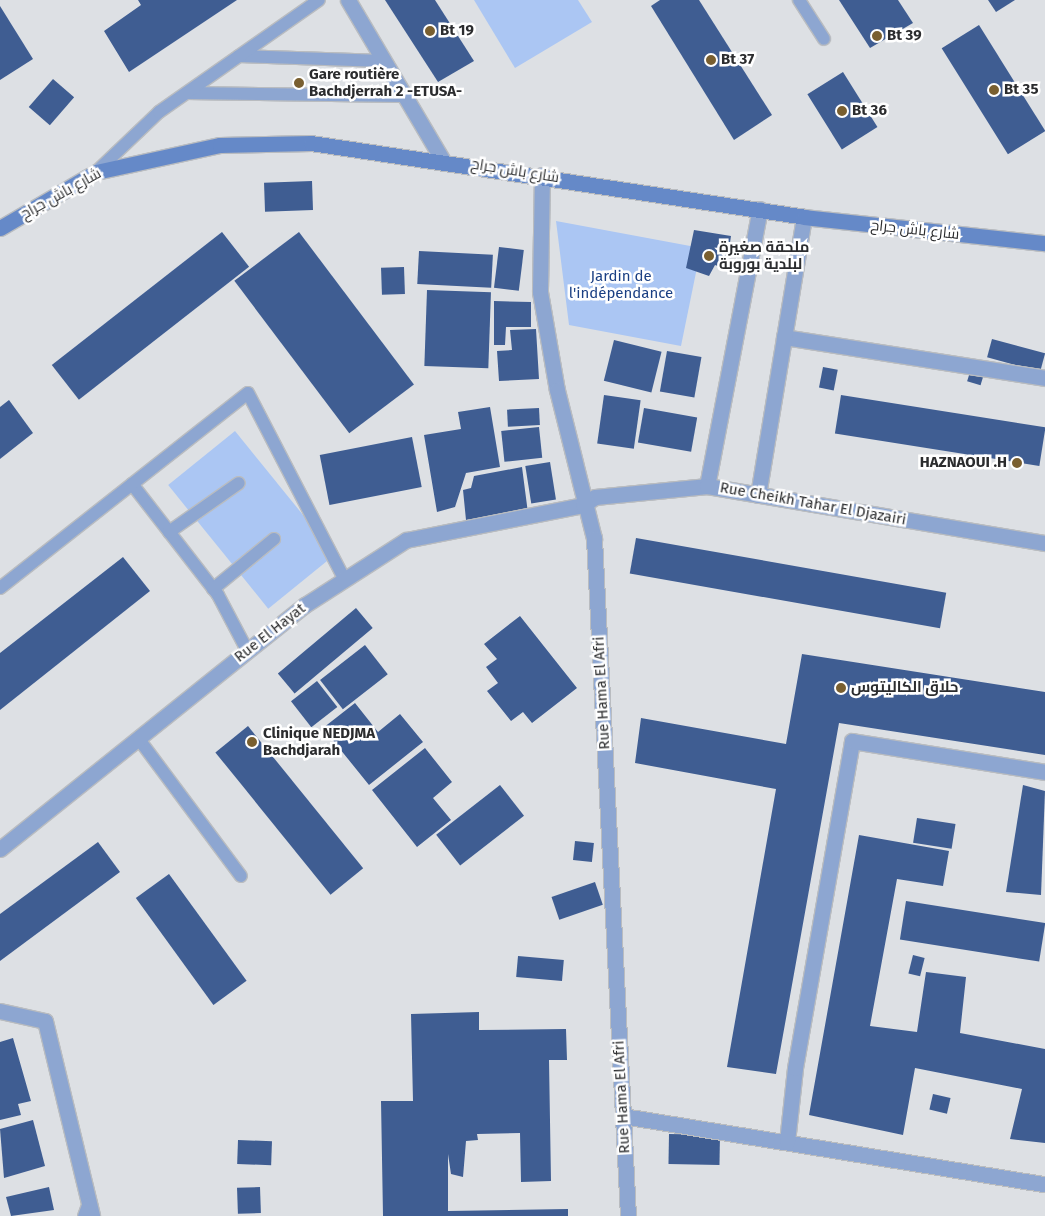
<!DOCTYPE html>
<meta charset="utf-8">
<style>
body{margin:0}
#map{position:relative;width:1045px;height:1216px;overflow:hidden;background:#dde0e4;font-family:"Fira Sans",Cairo,sans-serif}
div>[style]{position:absolute}
[style*='--x']{left:calc(var(--x)*1px);top:calc(var(--y)*1px);width:calc(var(--w)*1px);rotate:calc(var(--a)*1deg)}
.green>*{inset:0;background:#abc6f3;transform-origin:0 0}
.building>*{inset:0;background:#3f5d92;transform-origin:0 0}
.roads{filter:drop-shadow(1px 0 #b9bcc0) drop-shadow(-1px 0 #b9bcc0) drop-shadow(0 1px #b9bcc0) drop-shadow(0 -1px #b9bcc0)}
.service>*{height:12px;margin:-6px;padding:0 6px;transform-origin:6px;border-radius:6px;background:#8da6d1}
.pedestrian>*{height:15px;margin:-7.5px;padding:0 7.5px;transform-origin:7.5px;border-radius:7.5px;background:#8da6d1}
.minor>*{height:15px;margin:-7.5px;padding:0 7.5px;transform-origin:7.5px;border-radius:7.5px;background:#8da6d1}
.tertiary>*{height:15px;margin:-7.5px;padding:0 7.5px;transform-origin:7.5px;border-radius:7.5px;background:#8da6d1}
.secondary>*{height:15px;margin:-7.5px;padding:0 7.5px;transform-origin:7.5px;border-radius:7.5px;background:#6589c8}
.dots>*{width:14px;height:14px;translate:-50% -50%;box-sizing:border-box;border:2px solid #fff;border-radius:50%}
span{translate:-50% -50%;white-space:nowrap;text-align:center;line-height:1.15;-webkit-text-stroke:5px #fff;paint-order:stroke}
.poi-label{font-size:15px;color:#2b2c2e;font-weight:700}
.left{translate:0 -50%;text-align:left}
.right{translate:-100% -50%;text-align:right}
.street-label{font-size:15px;color:#2b2c2e}
.park-label{font-size:15px;color:#1a3f83}
</style>
<div id="map">
<div class="green">
<div style="clip-path:polygon(474px 0,578px 0,592px 22px,515px 68px)"></div>
<div style="clip-path:polygon(556px 221px,701px 248px,681px 346px,569px 325px)"></div>
<div style="left:235px;top:431px;width:159px;height:86px;rotate:51deg"></div>
</div>
<div class="building">
<div style="clip-path:polygon(138px 0,237px 0,129px 72px,104px 31px,141px 5px)"></div>
<div style="clip-path:polygon(385px 0,435px 0,474px 61px,438px 82px)"></div>
<div style="clip-path:polygon(660px 0,699px 0,772px 115px,734px 140px,651px 6px)"></div>
<div style="clip-path:polygon(839px 0,898px 0,913px 23px,870px 48px)"></div>
<div style="clip-path:polygon(988px 0,1015px 0,996px 12px)"></div>
<div style="clip-path:polygon(0 6px,33px 59px,0 80px)"></div>
<div style="left:979px;top:25px;width:125px;height:44px;rotate:58deg"></div>
<div style="left:843px;top:72px;width:65px;height:42px;rotate:58deg"></div>
<div style="left:53px;top:79px;width:28px;height:37px;rotate:41deg"></div>
<div style="left:312px;top:181px;width:29px;height:48px;rotate:88deg"></div>
<div style="clip-path:polygon(694px 230px,731px 236px,726px 269px,715px 265px,709px 276px,686px 268px)"></div>
<div style="left:222px;top:232px;width:44px;height:216px;rotate:52deg"></div>
<div style="left:299px;top:232px;width:191px;height:81px;rotate:53deg"></div>
<div style="left:499px;top:247px;width:25px;height:41px;rotate:7deg"></div>
<div style="left:419px;top:251px;width:74px;height:33px;rotate:3deg"></div>
<div style="left:404px;top:267px;width:27px;height:23px;rotate:88deg"></div>
<div style="left:427px;top:290px;width:64px;height:76px;rotate:2deg"></div>
<div style="clip-path:polygon(494px 301px,531px 302px,531px 327px,506px 327px,505px 345px,494px 345px)"></div>
<div style="clip-path:polygon(536px 329px,539px 379px,499px 381px,497px 351px,512px 350px,510px 330px)"></div>
<div style="left:992px;top:339px;width:55px;height:19px;rotate:15deg"></div>
<div style="left:614px;top:340px;width:49px;height:42px;rotate:14deg"></div>
<div style="left:667px;top:351px;width:35px;height:41px;rotate:10deg"></div>
<div style="left:973px;top:362px;width:14px;height:20px;rotate:17deg"></div>
<div style="left:823px;top:367px;width:15px;height:21px;rotate:11deg"></div>
<div style="left:604px;top:395px;width:37px;height:49px;rotate:8deg"></div>
<div style="left:841px;top:395px;width:207px;height:39px;rotate:9deg"></div>
<div style="clip-path:polygon(9px 400px,33px 433px,0 459px,0 407px)"></div>
<div style="clip-path:polygon(490px 407px,500px 467px,466px 473px,455px 507px,437px 512px,424px 435px,461px 429px,458px 412px)"></div>
<div style="left:539px;top:408px;width:17px;height:32px;rotate:87deg"></div>
<div style="left:644px;top:408px;width:54px;height:35px;rotate:10deg"></div>
<div style="left:539px;top:427px;width:31px;height:38px;rotate:84deg"></div>
<div style="left:412px;top:437px;width:51px;height:94px;rotate:79deg"></div>
<div style="left:550px;top:462px;width:38px;height:25px;rotate:81deg"></div>
<div style="clip-path:polygon(522px 467px,528px 513px,466px 520px,463px 490px,471px 488px,474px 476px)"></div>
<div style="left:636px;top:538px;width:315px;height:36px;rotate:10deg"></div>
<div style="clip-path:polygon(123px 557px,150px 591px,0 710px,0 653px)"></div>
<div style="left:356px;top:608px;width:26px;height:102px;rotate:50deg"></div>
<div style="clip-path:polygon(520px 616px,577px 688px,532px 723px,523px 712px,511px 721px,487px 691px,498px 683px,486px 667px,497px 659px,484px 644px)"></div>
<div style="left:365px;top:645px;width:37px;height:57px;rotate:52deg"></div>
<div style="clip-path:polygon(802px 654px,1045px 692px,1045px 755px,839px 723px,776px 1074px,727px 1067px,776px 789px,635px 763px,641px 718px,786px 744px)"></div>
<div style="left:317px;top:681px;width:33px;height:33px;rotate:52deg"></div>
<div style="clip-path:polygon(355px 703px,378px 732px,400px 714px,423px 742px,369px 785px,323px 728px)"></div>
<div style="left:248px;top:726px;width:183px;height:42px;rotate:51deg"></div>
<div style="clip-path:polygon(425px 748px,452px 782px,433px 798px,451px 820px,417px 847px,372px 790px)"></div>
<div style="left:500px;top:785px;width:39px;height:81px;rotate:52deg"></div>
<div style="clip-path:polygon(1023px 785px,1045px 791px,1041px 895px,1006px 892px)"></div>
<div style="left:917px;top:818px;width:39px;height:25px;rotate:9deg"></div>
<div style="clip-path:polygon(859px 835px,949px 851px,943px 886px,897px 879px,870px 1026px,917px 1032px,926px 972px,966px 977px,960px 1033px,1045px 1049px,1045px 1143px,1010px 1139px,1022px 1089px,915px 1068px,903px 1135px,809px 1115px)"></div>
<div style="left:575px;top:841px;width:19px;height:19px;rotate:6deg"></div>
<div style="clip-path:polygon(98px 842px,120px 872px,0 961px,0 914px)"></div>
<div style="left:169px;top:874px;width:132px;height:41px;rotate:54deg"></div>
<div style="left:595px;top:882px;width:24px;height:46px;rotate:71deg"></div>
<div style="left:906px;top:901px;width:141px;height:39px;rotate:9deg"></div>
<div style="left:913px;top:955px;width:12px;height:19px;rotate:14deg"></div>
<div style="left:518px;top:956px;width:46px;height:21px;rotate:5deg"></div>
<div style="clip-path:polygon(479px 1012px,479px 1030px,566px 1029px,567px 1060px,549px 1060px,551px 1181px,521px 1182px,520px 1133px,477px 1134px,478px 1140px,466px 1141px,463px 1177px,451px 1174px,448px 1154px,448px 1211px,568px 1209px,568px 1216px,383px 1216px,381px 1101px,413px 1101px,411px 1014px)"></div>
<div style="clip-path:polygon(13px 1038px,31px 1101px,18px 1104px,21px 1115px,0 1120px,0 1042px)"></div>
<div style="left:933px;top:1094px;width:18px;height:16px;rotate:13deg"></div>
<div style="clip-path:polygon(33px 1120px,45px 1166px,4px 1178px,0 1129px)"></div>
<div style="left:669px;top:1134px;width:51px;height:30px;rotate:1deg"></div>
<div style="left:238px;top:1140px;width:34px;height:24px;rotate:2deg"></div>
<div style="clip-path:polygon(49px 1187px,54px 1210px,11px 1216px,6px 1197px)"></div>
<div style="left:260px;top:1187px;width:26px;height:23px;rotate:88deg"></div>
</div>
<div class="roads">
<div class="service">
<div style="--x:799;--y:0;--w:46;--a:57.3"></div>
<div style="--x:239;--y:56;--w:144;--a:2"></div>
<div style="--x:187;--y:93;--w:216;--a:0.8"></div>
<div style="--x:96;--y:172;--w:87;--a:-43.6"></div>
<div style="--x:159;--y:112;--w:195;--a:-35"></div>
<div style="--x:132;--y:484;--w:140;--a:52.2"></div>
<div style="--x:218;--y:595;--w:62;--a:62.2"></div>
<div style="--x:169;--y:532;--w:85;--a:-35"></div>
<div style="--x:0;--y:588;--w:315;--a:-38.2"></div>
<div style="--x:248;--y:393;--w:206;--a:62.6"></div>
<div style="--x:213;--y:589;--w:79;--a:-39.3"></div>
<div style="--x:138;--y:738;--w:172;--a:53.3"></div>
</div>
<div class="pedestrian">
<div style="--x:784;--y:337;--w:264;--a:8.9"></div>
</div>
<div class="minor">
<div style="--x:348;--y:0;--w:185;--a:59.4"></div>
<div style="--x:707;--y:486;--w:282;--a:-79.2"></div>
<div style="--x:758;--y:495;--w:282;--a:-80.6"></div>
<div style="--x:0;--y:849;--w:391;--a:-38.7"></div>
<div style="--x:305;--y:605;--w:120;--a:-32.8"></div>
<div style="--x:406;--y:540;--w:180;--a:-11.2"></div>
<div style="--x:583;--y:505;--w:14;--a:-34"></div>
<div style="--x:595;--y:497;--w:113;--a:-5.6"></div>
<div style="--x:707;--y:486;--w:343;--a:9.6"></div>
<div style="--x:0;--y:1011;--w:46;--a:12.5"></div>
<div style="--x:45;--y:1021;--w:201;--a:76.4"></div>
<div style="--x:623;--y:1116;--w:427;--a:9.2"></div>
<div style="--x:787;--y:1142;--w:74;--a:-83.8"></div>
<div style="--x:795;--y:1068;--w:332;--a:-80.1"></div>
<div style="--x:852;--y:741;--w:195;--a:9.1"></div>
</div>
<div class="tertiary">
<div style="--x:542;--y:175;--w:117;--a:91"></div>
<div style="--x:540;--y:292;--w:99;--a:80.2"></div>
<div style="--x:557;--y:390;--w:153;--a:76"></div>
<div style="--x:594;--y:538;--w:679;--a:87.13"></div>
<div style="--x:85;--y:1216;--w:12;--a:-70"></div>
</div>
<div class="secondary">
<div style="--x:0;--y:228;--w:111;--a:-30.3"></div>
<div style="--x:96;--y:172;--w:127;--a:-12.3"></div>
<div style="--x:220;--y:145;--w:91;--a:-1.3"></div>
<div style="--x:311;--y:143;--w:499;--a:8.5"></div>
<div style="--x:804;--y:217;--w:242;--a:6.2"></div>
</div>
</div>
<div class="dots">
<div style="left:430px;top:31px;background:#795f30"></div>
<div style="left:877px;top:36px;background:#795f30"></div>
<div style="left:711px;top:60px;background:#795f30"></div>
<div style="left:299px;top:83px;background:#795f30"></div>
<div style="left:994px;top:90px;background:#795f30"></div>
<div style="left:842px;top:111px;background:#795f30"></div>
<div style="left:709px;top:256px;background:#795f30"></div>
<div style="left:1017px;top:463px;background:#795f30"></div>
<div style="left:841px;top:688px;background:#795f30"></div>
<div style="left:252px;top:742px;background:#795f30"></div>
</div>
<div class="poi-label">
<span class="left" style="left:440px;top:31px">Bt 19</span>
<span class="left" style="left:887px;top:36px">Bt 39</span>
<span class="left" style="left:721px;top:60px">Bt 37</span>
<span class="left" style="left:309px;top:83px">Gare routière<br>Bachdjerrah 2 -ETUSA-</span>
<span class="left" style="left:1004px;top:90px">Bt 35</span>
<span class="left" style="left:852px;top:111px">Bt 36</span>
<span class="left" style="left:719px;top:256px">ملحقة صغيرة<br>لبلدية بوروبة</span>
<span class="right" style="left:1007px;top:463px">HAZNAOUI .H</span>
<span class="left" style="left:851px;top:688px">حلاق الكاليتوس</span>
<span class="left" style="left:263px;top:742px">Clinique NEDJMA<br>Bachdjarah</span>
</div>
<div class="street-label">
<span style="left:515px;top:171px;rotate:9deg">شارع باش جراح</span>
<span style="left:61px;top:194px;rotate:-29deg">شارع باش جراح</span>
<span style="left:915px;top:230px;rotate:6deg">شارع باش جراح</span>
<span style="left:813px;top:504px;rotate:10deg">Rue Cheikh Tahar El Djazairi</span>
<span style="left:270px;top:633px;rotate:-38deg">Rue El Hayat</span>
<span style="left:602px;top:693px;rotate:-93deg">Rue Hama El Afri</span>
<span style="left:622px;top:1097px;rotate:-93deg">Rue Hama El Afri</span>
</div>
<div class="park-label">
<span style="left:621px;top:285px">Jardin de<br>l'indépendance</span>
</div>
</div>
